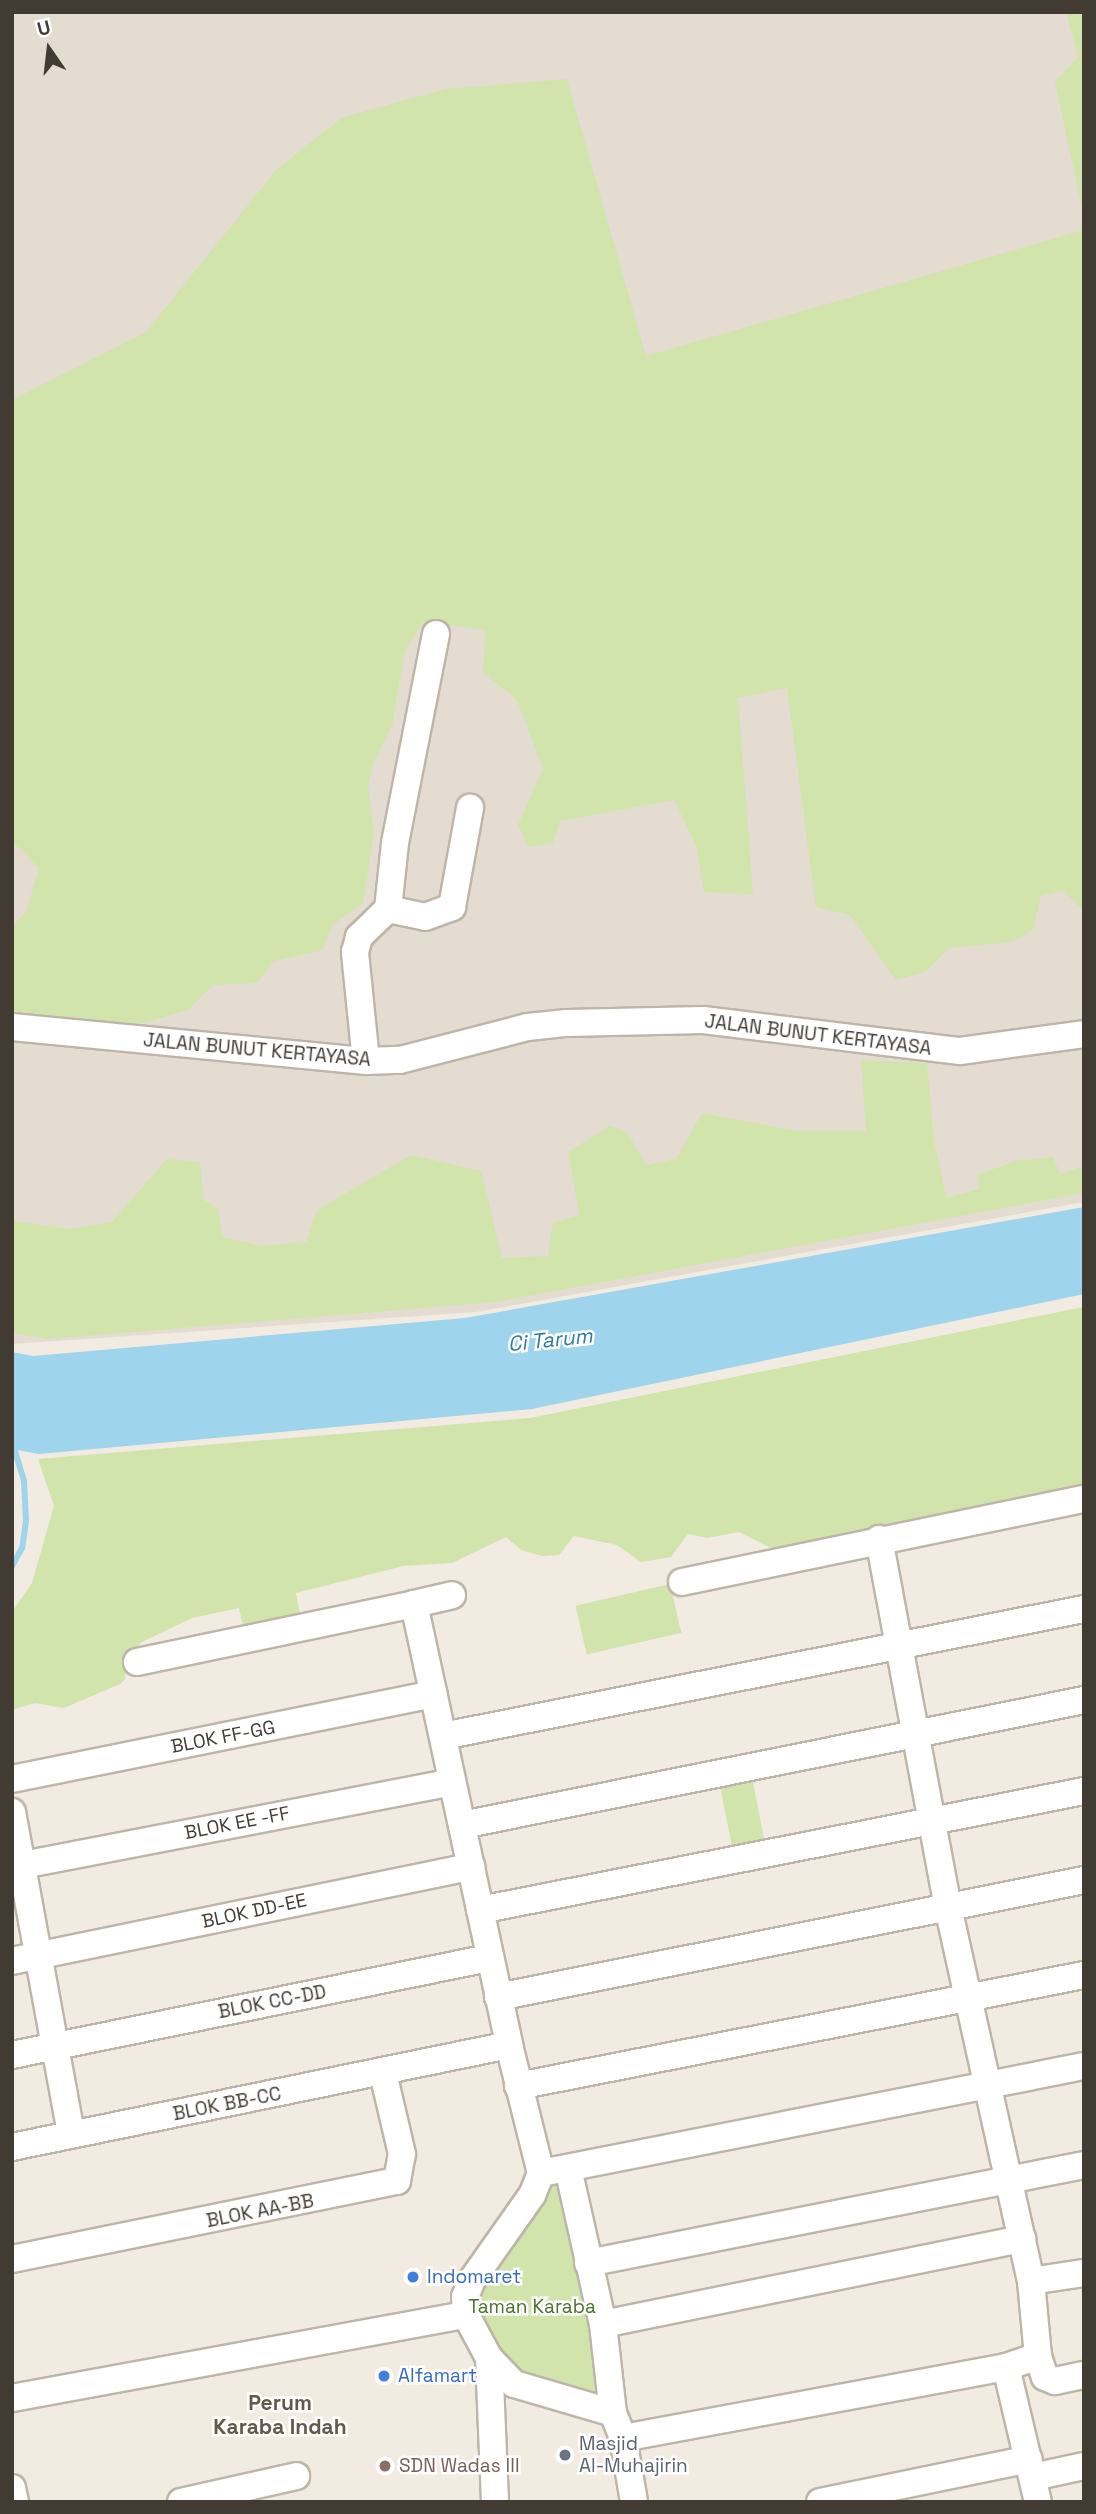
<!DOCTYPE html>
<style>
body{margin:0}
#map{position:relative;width:1096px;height:2514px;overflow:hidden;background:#f1ebe2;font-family:"Space Grotesk",sans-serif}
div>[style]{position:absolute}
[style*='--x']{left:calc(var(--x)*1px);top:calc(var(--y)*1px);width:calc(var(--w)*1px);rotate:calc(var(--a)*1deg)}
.residential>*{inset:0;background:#e4dcd0}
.green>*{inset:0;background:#d0e4ac;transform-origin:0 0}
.water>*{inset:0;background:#9fd4ed}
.stream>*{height:6px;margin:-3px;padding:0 3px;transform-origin:3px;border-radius:3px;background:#9fd4ed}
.roads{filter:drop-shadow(2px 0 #beb5a8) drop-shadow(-2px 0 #beb5a8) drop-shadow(0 2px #beb5a8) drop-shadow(0 -2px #beb5a8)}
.minor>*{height:26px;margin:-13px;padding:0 13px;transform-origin:13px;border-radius:13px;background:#fff}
.dots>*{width:19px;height:19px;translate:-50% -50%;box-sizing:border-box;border:4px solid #fff;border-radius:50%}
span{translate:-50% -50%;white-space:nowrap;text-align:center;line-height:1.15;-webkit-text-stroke:5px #fff;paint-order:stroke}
.street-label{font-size:19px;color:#423b33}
.shop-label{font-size:19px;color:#366cbe}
.left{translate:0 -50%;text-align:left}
.park-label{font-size:19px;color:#4b7129}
.worship-label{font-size:19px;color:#5b616d}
.education-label{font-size:19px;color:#785e54}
.water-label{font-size:21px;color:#2f7ba1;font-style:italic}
.neighbourhood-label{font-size:21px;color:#64584b;font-weight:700}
.frame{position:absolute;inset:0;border:14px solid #423b33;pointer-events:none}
.north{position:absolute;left:14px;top:14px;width:70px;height:70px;-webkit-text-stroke:5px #fff;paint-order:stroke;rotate:346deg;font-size:19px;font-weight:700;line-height:28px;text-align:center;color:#423b33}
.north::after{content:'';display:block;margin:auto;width:24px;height:32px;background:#423b33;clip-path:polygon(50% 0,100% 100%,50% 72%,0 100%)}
</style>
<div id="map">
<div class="residential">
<div style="clip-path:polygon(12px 12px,1084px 12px,1084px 1202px,476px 1312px,12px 1344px)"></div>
</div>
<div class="green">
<div style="clip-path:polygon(1066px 12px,1084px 12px,1084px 217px,1055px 82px,1078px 57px)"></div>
<div style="clip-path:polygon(567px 79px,646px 356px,1084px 230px,1084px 911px,1063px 891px,1041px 896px,1033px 930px,1012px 942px,949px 948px,925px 972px,896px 980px,850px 915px,816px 907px,787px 688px,738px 698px,753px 894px,704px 892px,696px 845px,674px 800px,560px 821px,553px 843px,528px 847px,518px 825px,543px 769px,517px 700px,483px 672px,486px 630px,423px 622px,405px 650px,392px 726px,373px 764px,368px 786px,374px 833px,363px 903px,332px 925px,323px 950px,274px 961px,257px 983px,213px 985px,188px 1010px,136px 1025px,12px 1011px,12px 926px,26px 912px,39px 868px,12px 841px,12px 400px,146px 332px,276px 170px,343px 117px,447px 89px)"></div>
<div style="clip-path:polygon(861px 1060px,927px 1063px,934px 1141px,946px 1198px,980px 1189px,977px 1175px,1016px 1161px,1053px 1157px,1060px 1174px,1084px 1166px,1084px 1193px,496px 1302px,47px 1339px,12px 1333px,12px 1221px,70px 1229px,112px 1222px,167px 1159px,200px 1162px,203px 1199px,218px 1209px,222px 1237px,261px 1246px,306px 1242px,317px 1210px,411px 1155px,481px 1171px,502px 1258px,548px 1256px,553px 1223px,579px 1215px,568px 1152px,610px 1126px,628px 1133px,646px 1165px,676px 1159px,702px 1113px,797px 1131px,866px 1131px)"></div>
<div style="clip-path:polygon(1084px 1307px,1084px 1488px,775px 1550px,739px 1532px,707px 1538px,688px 1534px,671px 1557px,641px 1562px,617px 1545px,574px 1536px,559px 1555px,542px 1556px,521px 1550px,506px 1537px,452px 1563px,403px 1566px,296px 1593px,300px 1614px,243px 1626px,239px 1608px,192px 1618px,142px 1642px,126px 1657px,125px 1679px,120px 1684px,64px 1708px,35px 1703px,12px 1710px,12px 1612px,32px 1583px,54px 1506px,38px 1459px,530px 1418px)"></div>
<div style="left:670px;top:1584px;width:50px;height:97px;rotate:77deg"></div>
<div style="left:752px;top:1777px;width:64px;height:33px;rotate:79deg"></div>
<div style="clip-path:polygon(568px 2168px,613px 2413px,489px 2358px,472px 2280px,516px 2217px)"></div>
</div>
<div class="water">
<div style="clip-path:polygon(1084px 1207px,1084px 1294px,532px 1409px,39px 1454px,12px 1449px,12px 1352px,33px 1356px,465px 1318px)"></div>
</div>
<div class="stream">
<div style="--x:12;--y:1441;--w:42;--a:73.3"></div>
<div style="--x:24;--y:1481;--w:40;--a:87.1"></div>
<div style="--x:26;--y:1521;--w:27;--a:98"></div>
<div style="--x:22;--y:1548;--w:21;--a:119"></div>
</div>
<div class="roads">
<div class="minor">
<div style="--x:388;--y:909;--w:66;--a:-83.9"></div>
<div style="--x:395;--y:843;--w:213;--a:-78.9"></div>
<div style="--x:12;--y:1027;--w:356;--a:5.5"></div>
<div style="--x:366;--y:1061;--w:34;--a:-2"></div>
<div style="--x:400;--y:1060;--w:132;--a:-14.5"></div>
<div style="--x:528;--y:1027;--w:39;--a:-6"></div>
<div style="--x:567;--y:1023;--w:136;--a:-1.3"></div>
<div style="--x:703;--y:1020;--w:259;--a:6.9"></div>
<div style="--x:960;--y:1051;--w:125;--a:-7.8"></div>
<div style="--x:366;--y:1061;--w:110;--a:-95.8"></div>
<div style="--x:355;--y:952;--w:16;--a:-75"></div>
<div style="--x:359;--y:937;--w:40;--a:-44"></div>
<div style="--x:388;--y:909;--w:38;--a:12"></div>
<div style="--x:425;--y:917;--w:29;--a:-20"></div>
<div style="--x:452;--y:907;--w:101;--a:-79.7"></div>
<div style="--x:879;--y:1539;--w:374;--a:79.4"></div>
<div style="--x:948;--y:1907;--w:383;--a:77.5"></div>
<div style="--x:1031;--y:2281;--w:75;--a:84.7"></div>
<div style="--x:1038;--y:2356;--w:22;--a:72"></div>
<div style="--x:1045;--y:2377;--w:11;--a:22"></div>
<div style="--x:1055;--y:2381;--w:30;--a:-12"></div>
<div style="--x:682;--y:1582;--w:410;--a:-11.7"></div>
<div style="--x:414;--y:1604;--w:39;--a:-13"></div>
<div style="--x:137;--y:1662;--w:283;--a:-11.8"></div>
<div style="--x:414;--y:1604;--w:451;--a:77.8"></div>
<div style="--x:509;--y:2045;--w:132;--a:76"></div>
<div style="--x:541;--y:2173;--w:24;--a:112"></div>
<div style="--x:532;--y:2195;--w:104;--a:125.2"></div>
<div style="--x:472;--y:2280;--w:18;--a:112"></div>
<div style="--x:465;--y:2297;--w:18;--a:87"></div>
<div style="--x:466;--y:2315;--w:49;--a:61.9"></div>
<div style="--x:489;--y:2358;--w:36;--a:46"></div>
<div style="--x:514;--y:2384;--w:103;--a:16.3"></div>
<div style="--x:443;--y:1736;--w:653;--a:-11.21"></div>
<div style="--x:12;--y:1779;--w:430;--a:-11.4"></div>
<div style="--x:12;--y:1812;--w:328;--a:79.6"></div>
<div style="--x:462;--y:1825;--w:634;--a:-11.36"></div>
<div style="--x:12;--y:1867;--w:448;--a:-10.9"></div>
<div style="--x:480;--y:1910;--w:616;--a:-11.15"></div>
<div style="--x:12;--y:1961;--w:469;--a:-11.6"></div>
<div style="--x:498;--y:1997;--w:598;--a:-11.29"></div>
<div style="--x:12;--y:2055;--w:488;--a:-11.5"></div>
<div style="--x:518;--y:2086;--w:577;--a:-11.1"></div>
<div style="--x:12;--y:2147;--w:507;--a:-11.6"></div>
<div style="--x:568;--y:2168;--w:160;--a:77.4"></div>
<div style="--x:603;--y:2324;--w:90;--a:83.6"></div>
<div style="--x:613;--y:2413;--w:27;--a:68"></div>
<div style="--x:623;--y:2438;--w:65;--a:80.2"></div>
<div style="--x:541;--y:2173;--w:553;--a:-11.15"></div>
<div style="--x:12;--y:2259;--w:393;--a:-11.5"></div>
<div style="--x:397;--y:2181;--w:27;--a:-80"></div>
<div style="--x:402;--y:2154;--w:83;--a:-103.2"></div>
<div style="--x:588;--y:2263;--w:506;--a:-11.18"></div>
<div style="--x:1031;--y:2281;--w:54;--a:-8.6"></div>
<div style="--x:603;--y:2324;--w:428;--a:-11.5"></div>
<div style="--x:489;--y:2358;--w:144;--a:87.6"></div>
<div style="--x:1006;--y:2367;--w:139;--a:76.7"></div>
<div style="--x:12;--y:2398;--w:462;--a:-10.4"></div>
<div style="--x:623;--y:2438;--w:390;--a:-10.5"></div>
<div style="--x:1006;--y:2367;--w:34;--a:-19"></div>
<div style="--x:1033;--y:2477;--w:52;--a:-12.2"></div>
<div style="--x:12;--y:2488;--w:14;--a:78"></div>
<div style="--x:181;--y:2502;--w:118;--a:-12.7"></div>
<div style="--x:820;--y:2502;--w:213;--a:-11.6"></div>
</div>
</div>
<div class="dots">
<div style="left:413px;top:2277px;background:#3f7fe0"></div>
<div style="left:384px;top:2376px;background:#3f7fe0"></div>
<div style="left:565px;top:2455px;background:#6b7280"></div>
<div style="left:385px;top:2466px;background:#8d6e63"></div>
</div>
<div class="street-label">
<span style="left:818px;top:1035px;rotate:7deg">JALAN BUNUT KERTAYASA</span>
<span style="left:257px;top:1050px;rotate:5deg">JALAN BUNUT KERTAYASA</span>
<span style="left:223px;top:1737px;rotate:-11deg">BLOK FF-GG</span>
<span style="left:237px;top:1823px;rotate:-11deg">BLOK EE -FF</span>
<span style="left:254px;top:1911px;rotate:-12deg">BLOK DD-EE</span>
<span style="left:272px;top:2002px;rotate:-11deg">BLOK CC-DD</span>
<span style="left:227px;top:2104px;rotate:-11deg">BLOK BB-CC</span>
<span style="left:260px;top:2211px;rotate:-11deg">BLOK AA-BB</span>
</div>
<div class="shop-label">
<span class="left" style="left:427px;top:2277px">Indomaret</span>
<span class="left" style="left:398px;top:2376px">Alfamart</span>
</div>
<div class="park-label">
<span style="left:532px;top:2307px">Taman Karaba</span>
</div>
<div class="worship-label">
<span class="left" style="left:579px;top:2455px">Masjid<br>Al-Muhajirin</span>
</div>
<div class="education-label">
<span class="left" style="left:399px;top:2466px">SDN Wadas III</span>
</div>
<div class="water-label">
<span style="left:550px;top:1340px;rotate:-6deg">Ci Tarum</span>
</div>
<div class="neighbourhood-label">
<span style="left:280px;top:2415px">Perum<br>Karaba Indah</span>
</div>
<div class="frame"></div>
<div class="north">U</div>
</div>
